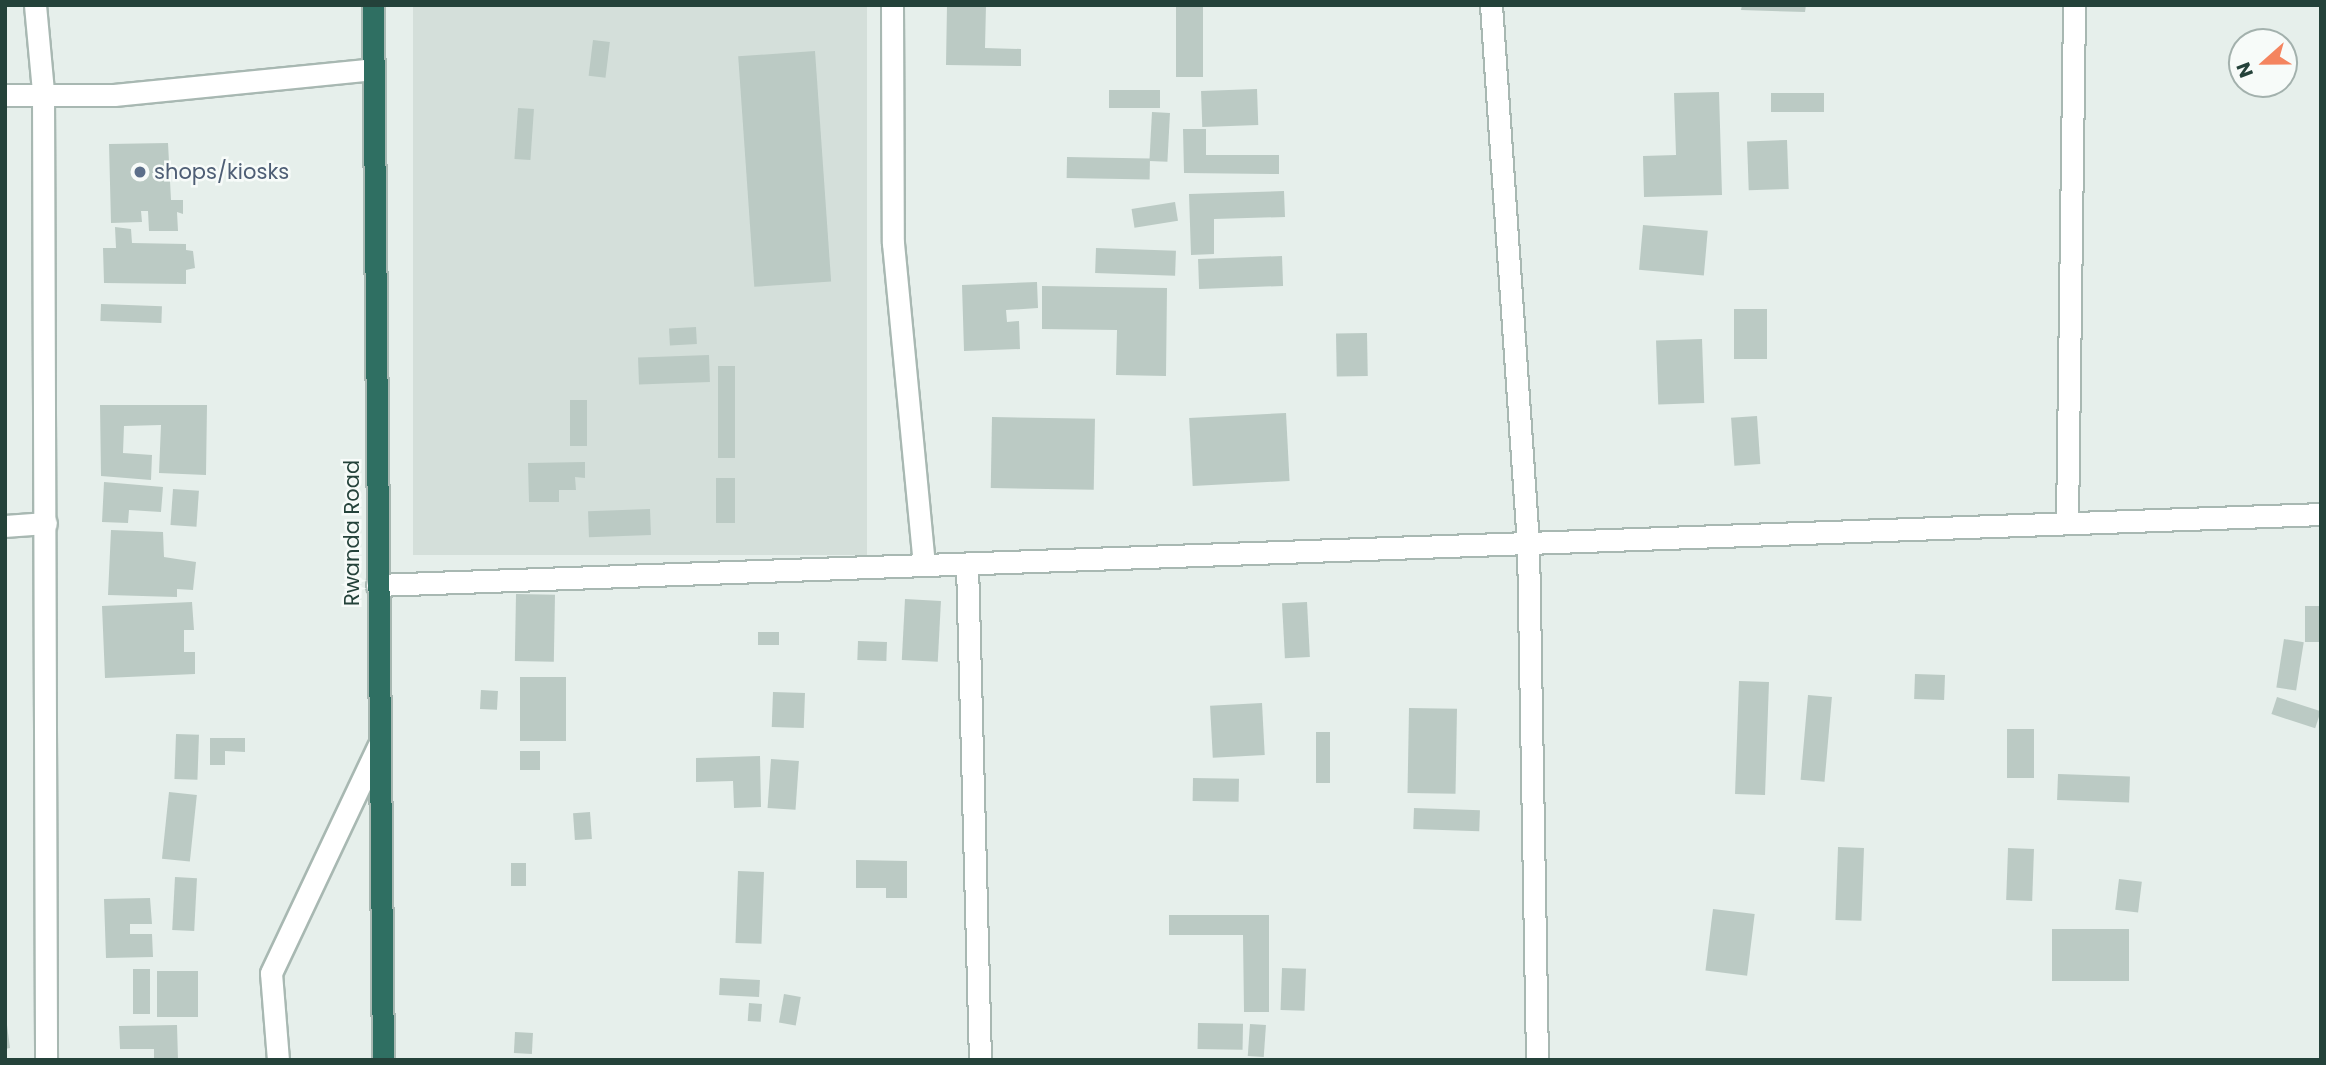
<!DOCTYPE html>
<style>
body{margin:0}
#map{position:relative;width:2326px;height:1065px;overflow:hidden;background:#e6efeb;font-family:Poppins,sans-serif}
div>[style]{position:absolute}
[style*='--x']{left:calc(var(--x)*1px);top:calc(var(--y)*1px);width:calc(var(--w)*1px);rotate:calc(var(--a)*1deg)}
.built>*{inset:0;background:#d4dfda;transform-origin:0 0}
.building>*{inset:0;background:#bbcac4;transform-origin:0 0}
.roads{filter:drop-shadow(2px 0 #a8b8b2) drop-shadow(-2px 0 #a8b8b2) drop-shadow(0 2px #a8b8b2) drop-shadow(0 -2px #a8b8b2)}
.minor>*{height:21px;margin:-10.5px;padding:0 10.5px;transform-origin:10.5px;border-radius:10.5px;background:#fff}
.highway>*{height:21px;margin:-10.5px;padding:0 10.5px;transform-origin:10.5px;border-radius:10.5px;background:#2f6f62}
.dots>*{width:19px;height:19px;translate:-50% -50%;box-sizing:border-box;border:4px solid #f7fbf9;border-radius:50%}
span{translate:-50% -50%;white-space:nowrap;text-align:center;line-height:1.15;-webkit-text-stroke:5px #f7fbf9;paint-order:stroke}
.service-label{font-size:21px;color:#4e5e75}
.left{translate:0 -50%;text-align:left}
.street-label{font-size:21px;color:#24423a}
.frame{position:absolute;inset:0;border:7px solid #24423a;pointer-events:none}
.north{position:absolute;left:2228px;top:28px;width:70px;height:70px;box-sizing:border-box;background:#f7fbf9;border:2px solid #a3b1ad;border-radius:50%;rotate:249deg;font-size:19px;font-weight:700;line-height:28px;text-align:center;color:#24423a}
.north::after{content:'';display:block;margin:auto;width:24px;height:32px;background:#f4845f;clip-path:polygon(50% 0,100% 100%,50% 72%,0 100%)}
</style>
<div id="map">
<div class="built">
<div style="left:413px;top:5px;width:454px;height:550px"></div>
</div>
<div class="building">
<div style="clip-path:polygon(947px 5px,986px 5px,985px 48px,1021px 49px,1021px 66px,946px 65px)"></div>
<div style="left:1176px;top:5px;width:27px;height:72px"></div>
<div style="clip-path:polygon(1742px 5px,1806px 5px,1805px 12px,1741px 10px)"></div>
<div style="left:593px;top:40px;width:17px;height:36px;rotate:7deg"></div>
<div style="left:815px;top:51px;width:231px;height:77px;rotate:86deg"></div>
<div style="left:1257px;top:89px;width:36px;height:56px;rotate:88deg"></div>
<div style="left:1109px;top:90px;width:51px;height:18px"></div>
<div style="clip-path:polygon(1719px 92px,1722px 195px,1644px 197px,1643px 156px,1676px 155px,1674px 93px)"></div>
<div style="left:1771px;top:93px;width:53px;height:19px"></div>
<div style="left:518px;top:108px;width:16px;height:51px;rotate:4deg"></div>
<div style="left:1152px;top:112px;width:18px;height:49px;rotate:3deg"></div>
<div style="clip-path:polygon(1183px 129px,1206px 129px,1206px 155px,1279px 155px,1279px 174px,1184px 173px)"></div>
<div style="left:1787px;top:140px;width:49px;height:40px;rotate:88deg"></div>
<div style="clip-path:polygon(168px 143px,171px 200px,183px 200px,183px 214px,177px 212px,178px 231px,149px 231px,148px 211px,141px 211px,142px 222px,111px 223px,109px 144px)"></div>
<div style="left:1067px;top:157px;width:83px;height:21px;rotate:1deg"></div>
<div style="clip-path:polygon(1284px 191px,1285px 217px,1214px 219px,1214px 254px,1191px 255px,1189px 194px)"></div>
<div style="left:1175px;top:202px;width:19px;height:44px;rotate:81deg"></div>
<div style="left:1643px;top:225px;width:65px;height:45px;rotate:5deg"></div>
<div style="clip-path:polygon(115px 227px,131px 229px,132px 243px,186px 244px,186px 250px,193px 251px,195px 268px,186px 270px,186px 284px,104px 283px,103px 248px,116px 248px)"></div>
<div style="left:1096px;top:248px;width:80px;height:25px;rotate:2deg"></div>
<div style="left:1282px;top:256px;width:30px;height:84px;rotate:88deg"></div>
<div style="clip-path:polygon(1037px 282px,1038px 308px,1006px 310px,1007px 322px,1019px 321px,1020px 349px,964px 351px,962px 285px)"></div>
<div style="clip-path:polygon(1042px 286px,1167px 288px,1166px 376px,1116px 375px,1117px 330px,1042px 329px)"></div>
<div style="left:101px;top:304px;width:61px;height:17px;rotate:2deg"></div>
<div style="left:1734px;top:309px;width:33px;height:50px"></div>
<div style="left:696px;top:327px;width:17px;height:27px;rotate:87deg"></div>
<div style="left:1367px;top:333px;width:43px;height:31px;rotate:89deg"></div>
<div style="left:1702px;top:339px;width:64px;height:46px;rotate:88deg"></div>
<div style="left:709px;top:355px;width:27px;height:71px;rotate:88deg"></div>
<div style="left:718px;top:366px;width:17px;height:92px"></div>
<div style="left:570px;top:400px;width:17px;height:46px"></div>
<div style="clip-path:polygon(100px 405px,207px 405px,206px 475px,159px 473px,161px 425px,124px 426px,123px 453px,152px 455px,151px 480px,101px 476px)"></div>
<div style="left:1286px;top:413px;width:68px;height:97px;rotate:87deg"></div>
<div style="left:1757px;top:416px;width:48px;height:26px;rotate:86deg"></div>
<div style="left:992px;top:417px;width:103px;height:71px;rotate:1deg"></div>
<div style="clip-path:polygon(585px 462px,585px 478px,575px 477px,576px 490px,559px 490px,559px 502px,529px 502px,528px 463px)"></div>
<div style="left:716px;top:478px;width:19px;height:45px"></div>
<div style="clip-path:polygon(104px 482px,163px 487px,161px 512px,129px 510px,128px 523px,102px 522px)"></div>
<div style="left:173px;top:489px;width:26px;height:36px;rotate:4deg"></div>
<div style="left:650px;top:509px;width:26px;height:62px;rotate:88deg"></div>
<div style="clip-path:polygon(111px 530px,163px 532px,164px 557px,196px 562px,193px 590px,177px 589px,177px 597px,108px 595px)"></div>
<div style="left:516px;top:594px;width:39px;height:67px;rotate:1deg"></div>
<div style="left:905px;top:599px;width:36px;height:61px;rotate:3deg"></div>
<div style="clip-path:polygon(192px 602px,194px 630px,184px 630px,184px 652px,195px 652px,195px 674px,105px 678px,102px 606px)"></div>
<div style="left:1307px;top:602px;width:55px;height:25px;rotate:87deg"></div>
<div style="left:2305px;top:606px;width:16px;height:36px"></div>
<div style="left:758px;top:632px;width:21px;height:13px"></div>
<div style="left:2284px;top:639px;width:20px;height:49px;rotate:9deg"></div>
<div style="left:858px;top:641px;width:29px;height:19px;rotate:2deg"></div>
<div style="left:1915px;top:674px;width:30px;height:25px;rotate:2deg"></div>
<div style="left:520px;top:677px;width:46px;height:64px"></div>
<div style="left:1739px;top:681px;width:30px;height:113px;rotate:2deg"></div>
<div style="left:481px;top:690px;width:17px;height:19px;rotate:3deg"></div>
<div style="left:773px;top:692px;width:32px;height:35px;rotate:2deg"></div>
<div style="left:1808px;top:695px;width:24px;height:85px;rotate:5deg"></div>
<div style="left:2277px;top:697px;width:46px;height:18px;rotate:18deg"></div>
<div style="left:1262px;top:703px;width:52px;height:52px;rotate:87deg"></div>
<div style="left:1409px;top:708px;width:48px;height:85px;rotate:1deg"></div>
<div style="left:2007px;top:729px;width:27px;height:49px"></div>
<div style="left:1316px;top:732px;width:14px;height:51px"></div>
<div style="left:176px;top:734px;width:23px;height:45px;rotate:2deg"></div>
<div style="clip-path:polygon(210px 738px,245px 738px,245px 752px,225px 751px,225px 765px,210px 765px)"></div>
<div style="left:540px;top:751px;width:19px;height:20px;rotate:90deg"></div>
<div style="clip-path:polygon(760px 756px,761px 807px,734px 808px,733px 781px,696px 782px,696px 758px)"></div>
<div style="left:771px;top:759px;width:28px;height:49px;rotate:4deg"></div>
<div style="left:2058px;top:774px;width:72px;height:26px;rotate:2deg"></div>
<div style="left:1193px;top:778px;width:46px;height:23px;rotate:1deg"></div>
<div style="left:169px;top:792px;width:28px;height:67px;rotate:6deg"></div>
<div style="left:1414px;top:808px;width:66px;height:21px;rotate:2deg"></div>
<div style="left:590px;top:812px;width:27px;height:17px;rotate:86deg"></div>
<div style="left:1838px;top:847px;width:26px;height:73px;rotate:2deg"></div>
<div style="left:2008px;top:848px;width:26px;height:52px;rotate:2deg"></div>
<div style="clip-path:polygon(856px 860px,907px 861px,907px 898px,886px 898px,886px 888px,856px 888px)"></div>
<div style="left:511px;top:863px;width:15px;height:23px"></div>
<div style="left:738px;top:871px;width:26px;height:72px;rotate:2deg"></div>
<div style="left:175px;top:877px;width:22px;height:53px;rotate:3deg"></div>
<div style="left:2119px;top:879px;width:23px;height:31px;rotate:7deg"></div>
<div style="clip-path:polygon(150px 898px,152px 924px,130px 924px,130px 934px,152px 934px,153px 957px,106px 958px,104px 899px)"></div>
<div style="left:1713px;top:909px;width:42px;height:62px;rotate:7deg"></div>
<div style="clip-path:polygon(1169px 915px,1269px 915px,1269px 1012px,1244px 1012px,1243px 935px,1169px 935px)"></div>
<div style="left:2052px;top:929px;width:77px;height:52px"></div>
<div style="left:1282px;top:968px;width:24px;height:42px;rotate:2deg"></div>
<div style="left:150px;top:969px;width:45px;height:17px;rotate:90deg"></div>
<div style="left:157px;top:971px;width:41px;height:46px"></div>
<div style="left:720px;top:978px;width:40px;height:17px;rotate:3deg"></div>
<div style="left:784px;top:994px;width:17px;height:29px;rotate:10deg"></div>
<div style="left:749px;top:1003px;width:13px;height:18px;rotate:4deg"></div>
<div style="clip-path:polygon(5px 1010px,10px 1048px,5px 1049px)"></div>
<div style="left:1198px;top:1023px;width:45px;height:26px;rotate:1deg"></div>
<div style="left:1250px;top:1024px;width:16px;height:32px;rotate:4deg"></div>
<div style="clip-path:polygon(177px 1025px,178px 1060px,154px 1060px,154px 1049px,120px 1049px,119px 1026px)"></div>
<div style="left:515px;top:1032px;width:18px;height:21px;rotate:3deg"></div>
</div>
<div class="roads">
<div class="minor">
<div style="--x:35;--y:5;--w:87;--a:84.7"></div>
<div style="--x:43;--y:92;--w:968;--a:89.82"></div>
<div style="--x:892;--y:5;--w:238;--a:89.8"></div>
<div style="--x:893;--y:243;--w:323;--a:84.5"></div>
<div style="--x:1491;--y:5;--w:540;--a:86.07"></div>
<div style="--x:1528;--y:544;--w:516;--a:89"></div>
<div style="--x:5;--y:95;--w:109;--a:0"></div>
<div style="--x:114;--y:95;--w:261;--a:-5.7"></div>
<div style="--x:2067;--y:522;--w:517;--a:-89.22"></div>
<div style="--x:5;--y:526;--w:41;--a:-4.2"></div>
<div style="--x:967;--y:564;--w:496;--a:88.5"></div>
<div style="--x:377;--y:585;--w:1945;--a:-2.09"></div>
<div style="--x:278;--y:1060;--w:87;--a:-94.6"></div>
<div style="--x:271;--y:973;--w:250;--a:-64.7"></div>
</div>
<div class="highway">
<div style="--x:373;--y:5;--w:1055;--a:89.46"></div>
</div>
</div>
<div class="dots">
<div style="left:140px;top:172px;background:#5c6f8a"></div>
</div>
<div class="service-label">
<span class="left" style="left:154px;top:172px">shops/kiosks</span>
</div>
<div class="street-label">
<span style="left:352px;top:533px;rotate:-90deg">Rwanda Road</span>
</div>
<div class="frame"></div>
<div class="north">N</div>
</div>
